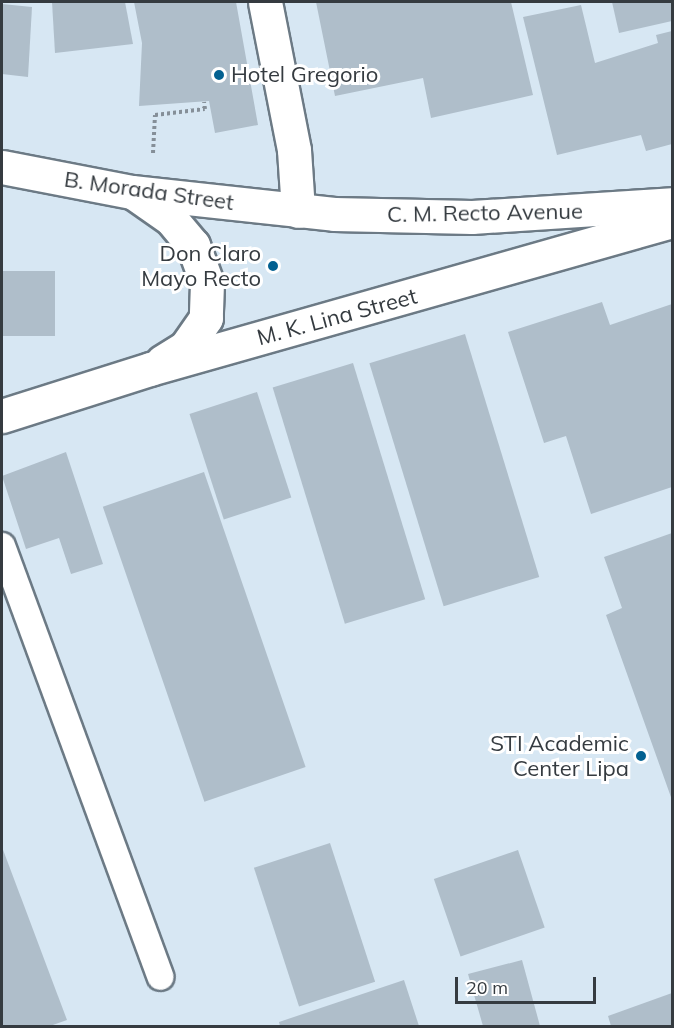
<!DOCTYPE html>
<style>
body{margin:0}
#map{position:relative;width:674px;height:1028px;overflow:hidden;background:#d7e7f3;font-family:Mulish,sans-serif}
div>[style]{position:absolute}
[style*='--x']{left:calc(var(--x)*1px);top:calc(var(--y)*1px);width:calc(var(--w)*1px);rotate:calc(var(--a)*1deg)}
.building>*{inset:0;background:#afbeca;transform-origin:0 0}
.path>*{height:4px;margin-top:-2px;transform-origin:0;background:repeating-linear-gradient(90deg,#858f98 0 3px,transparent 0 6px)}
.roads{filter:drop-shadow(2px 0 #6c7a85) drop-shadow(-2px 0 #6c7a85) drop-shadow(0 2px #6c7a85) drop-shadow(0 -2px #6c7a85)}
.lane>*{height:26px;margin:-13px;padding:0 13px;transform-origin:13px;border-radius:13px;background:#fff}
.street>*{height:33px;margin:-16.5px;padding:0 16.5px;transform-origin:16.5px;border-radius:16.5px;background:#fff}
.secondary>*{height:33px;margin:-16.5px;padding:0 16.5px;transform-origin:16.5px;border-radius:16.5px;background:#fff}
.primary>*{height:33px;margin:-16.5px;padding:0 16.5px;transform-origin:16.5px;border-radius:16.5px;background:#fff}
.dots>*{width:16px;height:16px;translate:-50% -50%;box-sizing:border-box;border:3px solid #fff;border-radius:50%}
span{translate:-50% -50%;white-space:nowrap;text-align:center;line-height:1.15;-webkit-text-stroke:6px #fff;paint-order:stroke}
.poi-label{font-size:22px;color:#353b40}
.left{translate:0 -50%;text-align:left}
.right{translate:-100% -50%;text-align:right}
.street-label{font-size:22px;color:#353b40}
.frame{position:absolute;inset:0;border:3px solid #353b40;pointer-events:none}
.scale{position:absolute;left:455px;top:977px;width:141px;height:27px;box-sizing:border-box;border:3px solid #353b40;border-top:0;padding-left:8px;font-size:18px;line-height:21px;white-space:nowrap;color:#353b40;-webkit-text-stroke:4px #fff;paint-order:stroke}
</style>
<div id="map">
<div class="building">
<div style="clip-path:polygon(52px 2px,125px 2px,133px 44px,55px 53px)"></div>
<div style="clip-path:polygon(134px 2px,236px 2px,258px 125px,215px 133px,209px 101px,139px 106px,142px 43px)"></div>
<div style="clip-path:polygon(316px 2px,511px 2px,533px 95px,431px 118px,423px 78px,335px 96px)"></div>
<div style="clip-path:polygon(612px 2px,672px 2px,672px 21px,619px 33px)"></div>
<div style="clip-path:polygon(2px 4px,32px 7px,28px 77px,2px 74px)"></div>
<div style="clip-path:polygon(581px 5px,595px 63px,658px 43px,656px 35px,672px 31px,672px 144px,646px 151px,641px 135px,557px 155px,523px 17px)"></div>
<div style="left:2px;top:271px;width:53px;height:65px"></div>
<div style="clip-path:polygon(602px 302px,610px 325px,672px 304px,672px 487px,591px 514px,566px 436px,544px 443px,508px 332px)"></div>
<div style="left:465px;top:334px;width:254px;height:100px;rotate:73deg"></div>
<div style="left:353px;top:363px;width:247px;height:84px;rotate:73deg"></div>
<div style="left:257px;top:392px;width:111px;height:71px;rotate:72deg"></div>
<div style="clip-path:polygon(66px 452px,103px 564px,71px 574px,59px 538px,26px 549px,2px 476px)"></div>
<div style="left:204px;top:472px;width:312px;height:107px;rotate:71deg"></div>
<div style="clip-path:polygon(672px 533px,672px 800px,606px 615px,622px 608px,604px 557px)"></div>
<div style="left:330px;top:843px;width:146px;height:80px;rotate:72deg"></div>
<div style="clip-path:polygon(2px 847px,67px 1020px,50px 1026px,2px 1026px)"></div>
<div style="left:518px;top:850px;width:82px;height:89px;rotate:71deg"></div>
<div style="clip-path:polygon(522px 960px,540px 1026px,483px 1026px,468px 974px)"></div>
<div style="clip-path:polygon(404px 980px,419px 1026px,280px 1026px,279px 1022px)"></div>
<div style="clip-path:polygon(672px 993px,672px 1026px,611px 1026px,608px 1016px)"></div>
</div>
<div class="path">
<div style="--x:153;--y:153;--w:38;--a:-87"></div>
<div style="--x:155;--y:115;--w:50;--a:-6.8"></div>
<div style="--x:205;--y:109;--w:7;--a:-98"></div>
</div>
<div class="roads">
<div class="lane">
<div style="--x:2;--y:546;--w:459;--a:69.8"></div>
</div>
<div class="street">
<div style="--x:265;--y:2;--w:151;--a:78.9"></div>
<div style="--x:294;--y:150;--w:61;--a:86.2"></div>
</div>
<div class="secondary">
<div style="--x:2;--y:416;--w:155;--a:-17.6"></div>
</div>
<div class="primary">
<div style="--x:2;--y:167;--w:132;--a:10.9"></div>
<div style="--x:132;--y:192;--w:203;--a:6.2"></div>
<div style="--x:334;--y:214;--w:138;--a:1.2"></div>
<div style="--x:472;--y:217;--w:200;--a:-3.7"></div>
<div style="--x:134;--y:193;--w:45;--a:35.1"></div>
<div style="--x:171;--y:219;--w:34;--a:50"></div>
<div style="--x:193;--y:245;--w:40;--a:69.8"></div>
<div style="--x:207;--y:283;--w:35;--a:92"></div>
<div style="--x:206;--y:318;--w:35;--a:125"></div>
<div style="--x:186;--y:347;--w:28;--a:148"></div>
<div style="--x:150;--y:369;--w:543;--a:-15.83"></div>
</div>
</div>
<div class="dots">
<div style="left:219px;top:75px;background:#036191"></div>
<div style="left:273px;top:266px;background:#036191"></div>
<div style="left:641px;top:756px;background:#036191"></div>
</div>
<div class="poi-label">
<span class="left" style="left:231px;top:75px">Hotel Gregorio</span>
<span class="right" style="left:261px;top:266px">Don Claro<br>Mayo Recto</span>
<span class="right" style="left:629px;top:756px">STI Academic<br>Center Lipa</span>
</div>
<div class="street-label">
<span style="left:149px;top:191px;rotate:8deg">B. Morada Street</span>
<span style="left:485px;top:213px;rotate:-1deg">C. M. Recto Avenue</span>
<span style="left:337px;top:317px;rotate:-15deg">M. K. Lina Street</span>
</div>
<div class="frame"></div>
<div class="scale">20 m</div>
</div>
